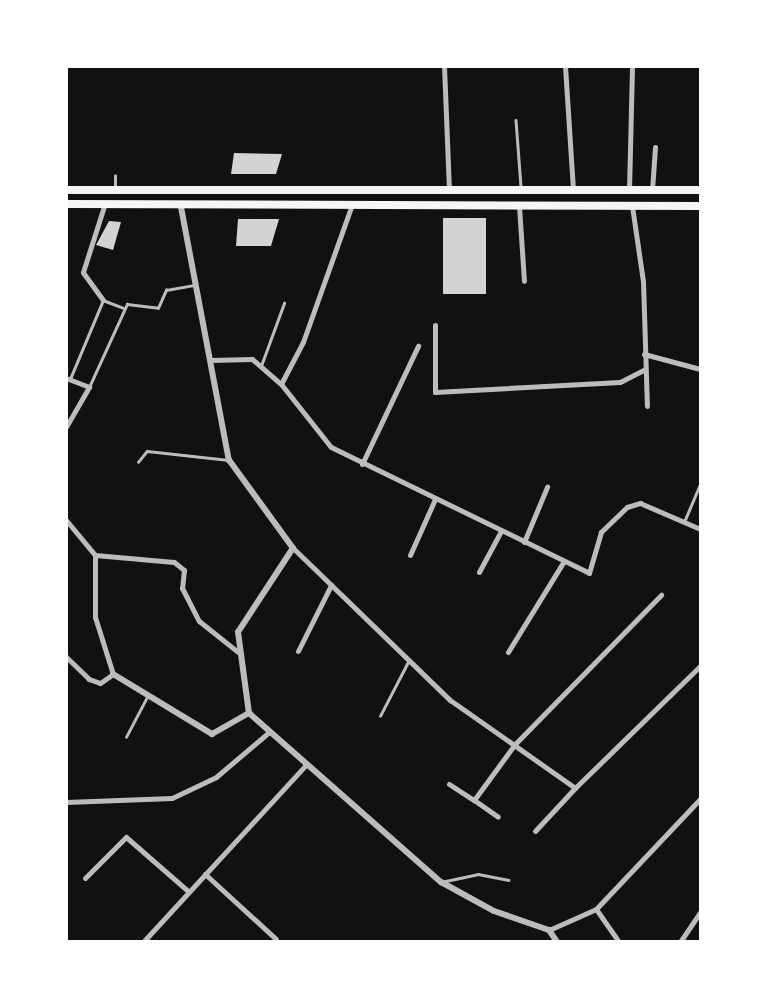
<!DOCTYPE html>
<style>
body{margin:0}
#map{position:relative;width:767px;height:1008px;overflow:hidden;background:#111;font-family:"Sofia Sans Condensed",sans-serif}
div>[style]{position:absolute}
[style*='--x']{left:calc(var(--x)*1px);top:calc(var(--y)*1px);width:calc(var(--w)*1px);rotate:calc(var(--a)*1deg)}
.building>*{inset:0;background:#d3d3d3;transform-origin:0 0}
.service>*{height:2.5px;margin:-1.25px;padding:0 1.25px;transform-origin:1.25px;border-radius:1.25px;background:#bcbcbc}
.minor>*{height:5px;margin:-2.5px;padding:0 2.5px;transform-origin:2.5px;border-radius:2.5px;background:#bcbcbc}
.tertiary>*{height:6px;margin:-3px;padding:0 3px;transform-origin:3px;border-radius:3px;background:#bcbcbc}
.primary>*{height:8px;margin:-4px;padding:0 4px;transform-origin:4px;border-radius:4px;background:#f5f5f5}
span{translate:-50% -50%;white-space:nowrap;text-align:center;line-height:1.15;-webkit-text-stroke:7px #fff;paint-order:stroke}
.frame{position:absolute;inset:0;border:68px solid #fff;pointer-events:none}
</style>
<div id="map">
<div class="building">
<div style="clip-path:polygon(234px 153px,282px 154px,276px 174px,231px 174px)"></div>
<div style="left:443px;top:218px;width:43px;height:76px"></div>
<div style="clip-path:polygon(238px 219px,279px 219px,271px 246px,236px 246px)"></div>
<div style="clip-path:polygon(109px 221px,121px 222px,113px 250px,96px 245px)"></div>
</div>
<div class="service">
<div style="--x:516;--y:120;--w:67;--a:85.7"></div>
<div style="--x:115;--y:189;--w:13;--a:-90"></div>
<div style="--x:261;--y:366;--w:67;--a:-69.9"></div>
<div style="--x:70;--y:379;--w:86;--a:-67.3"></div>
<div style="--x:103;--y:300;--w:22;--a:21"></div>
<div style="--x:90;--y:385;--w:89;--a:-65.4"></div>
<div style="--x:127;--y:304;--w:31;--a:7"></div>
<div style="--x:158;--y:308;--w:20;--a:-66"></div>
<div style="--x:166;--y:290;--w:29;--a:-10"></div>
<div style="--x:138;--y:462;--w:14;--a:-51"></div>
<div style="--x:147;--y:451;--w:82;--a:6.3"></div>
<div style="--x:684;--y:522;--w:39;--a:-67"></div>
<div style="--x:380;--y:716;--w:61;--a:-62.6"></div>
<div style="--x:126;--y:737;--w:45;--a:-62.3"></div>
<div style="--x:441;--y:882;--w:38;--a:-12"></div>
<div style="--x:478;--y:874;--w:31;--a:11"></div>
</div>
<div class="minor">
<div style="--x:444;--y:66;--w:124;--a:87.7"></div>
<div style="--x:565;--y:66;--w:124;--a:86.3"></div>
<div style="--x:629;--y:190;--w:124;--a:-88.6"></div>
<div style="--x:652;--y:190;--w:43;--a:-86"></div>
<div style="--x:519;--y:206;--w:75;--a:86.2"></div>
<div style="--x:632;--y:206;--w:76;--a:81.7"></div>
<div style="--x:643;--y:281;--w:125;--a:88.2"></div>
<div style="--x:103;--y:300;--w:34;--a:-126"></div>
<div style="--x:83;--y:272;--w:69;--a:-72.3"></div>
<div style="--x:435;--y:325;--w:67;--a:90"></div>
<div style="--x:435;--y:392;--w:185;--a:-3.1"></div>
<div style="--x:620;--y:382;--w:28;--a:-27"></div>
<div style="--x:644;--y:354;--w:58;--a:15"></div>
<div style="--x:210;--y:360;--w:42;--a:-1.4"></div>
<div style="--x:252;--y:359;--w:38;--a:41"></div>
<div style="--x:281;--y:384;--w:80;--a:51.6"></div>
<div style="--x:331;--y:447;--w:287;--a:26"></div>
<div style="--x:589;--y:573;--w:43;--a:-73.7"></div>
<div style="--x:601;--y:532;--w:36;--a:-44"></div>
<div style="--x:627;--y:507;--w:14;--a:-17"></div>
<div style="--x:640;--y:503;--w:65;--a:23.4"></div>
<div style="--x:66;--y:378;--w:25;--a:21"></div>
<div style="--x:89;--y:387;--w:46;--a:119.9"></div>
<div style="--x:281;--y:384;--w:47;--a:-62.4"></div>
<div style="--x:303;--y:342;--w:143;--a:-70.4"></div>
<div style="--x:362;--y:464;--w:131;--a:-64.6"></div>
<div style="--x:66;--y:520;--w:45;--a:50.4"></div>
<div style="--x:95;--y:555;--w:62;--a:90"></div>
<div style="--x:95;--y:617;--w:60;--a:72.5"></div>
<div style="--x:113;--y:674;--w:16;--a:145"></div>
<div style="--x:100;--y:683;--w:12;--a:-160"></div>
<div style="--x:89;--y:679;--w:32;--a:-136"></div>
<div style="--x:524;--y:542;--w:60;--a:-67.3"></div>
<div style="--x:293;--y:548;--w:219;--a:44.1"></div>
<div style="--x:450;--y:700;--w:153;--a:35.1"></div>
<div style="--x:575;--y:788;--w:175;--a:-44.3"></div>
<div style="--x:95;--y:555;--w:79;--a:5.1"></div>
<div style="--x:174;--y:562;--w:13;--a:39"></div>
<div style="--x:184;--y:570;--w:18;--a:96"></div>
<div style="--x:182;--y:588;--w:37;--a:63"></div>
<div style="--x:199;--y:621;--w:50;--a:38.5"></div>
<div style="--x:410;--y:555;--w:61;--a:-65.9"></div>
<div style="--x:479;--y:572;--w:47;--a:-61.8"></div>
<div style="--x:298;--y:651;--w:74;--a:-63.4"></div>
<div style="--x:508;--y:652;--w:107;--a:-58.4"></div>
<div style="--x:449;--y:784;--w:30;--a:33"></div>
<div style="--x:474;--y:800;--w:69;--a:-53.8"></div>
<div style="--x:515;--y:744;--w:209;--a:-45.6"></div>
<div style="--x:474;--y:800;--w:29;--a:35"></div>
<div style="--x:66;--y:802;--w:106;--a:-2.2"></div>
<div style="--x:172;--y:798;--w:49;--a:-25.5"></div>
<div style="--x:216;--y:777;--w:70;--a:-40.3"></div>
<div style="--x:535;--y:831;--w:59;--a:-47.1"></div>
<div style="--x:205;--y:874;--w:96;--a:42.5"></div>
<div style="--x:85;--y:878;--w:58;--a:-45"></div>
<div style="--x:126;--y:837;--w:82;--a:41.1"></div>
<div style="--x:596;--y:909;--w:40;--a:55.1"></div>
<div style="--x:549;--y:930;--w:51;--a:-24.1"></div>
<div style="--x:596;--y:909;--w:151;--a:-46.6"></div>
<div style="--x:143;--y:942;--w:241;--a:-47.4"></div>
<div style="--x:680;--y:942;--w:36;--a:-56"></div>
</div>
<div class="tertiary">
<div style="--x:181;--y:207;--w:258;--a:79.3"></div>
<div style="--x:229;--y:460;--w:109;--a:54"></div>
<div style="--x:293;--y:548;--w:100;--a:123.2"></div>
<div style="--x:238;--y:632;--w:82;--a:82.3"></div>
<div style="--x:249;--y:713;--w:256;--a:41.4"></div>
<div style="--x:441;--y:882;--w:60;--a:28.7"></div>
<div style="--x:494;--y:911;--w:58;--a:19.1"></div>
<div style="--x:549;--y:930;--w:14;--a:56"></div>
<div style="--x:113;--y:674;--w:116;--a:31.2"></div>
<div style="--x:212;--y:734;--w:43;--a:-29.6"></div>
</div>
<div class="primary">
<div style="--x:66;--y:190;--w:634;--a:0"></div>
<div style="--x:66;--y:204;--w:634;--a:0.18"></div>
</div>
<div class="frame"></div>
</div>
